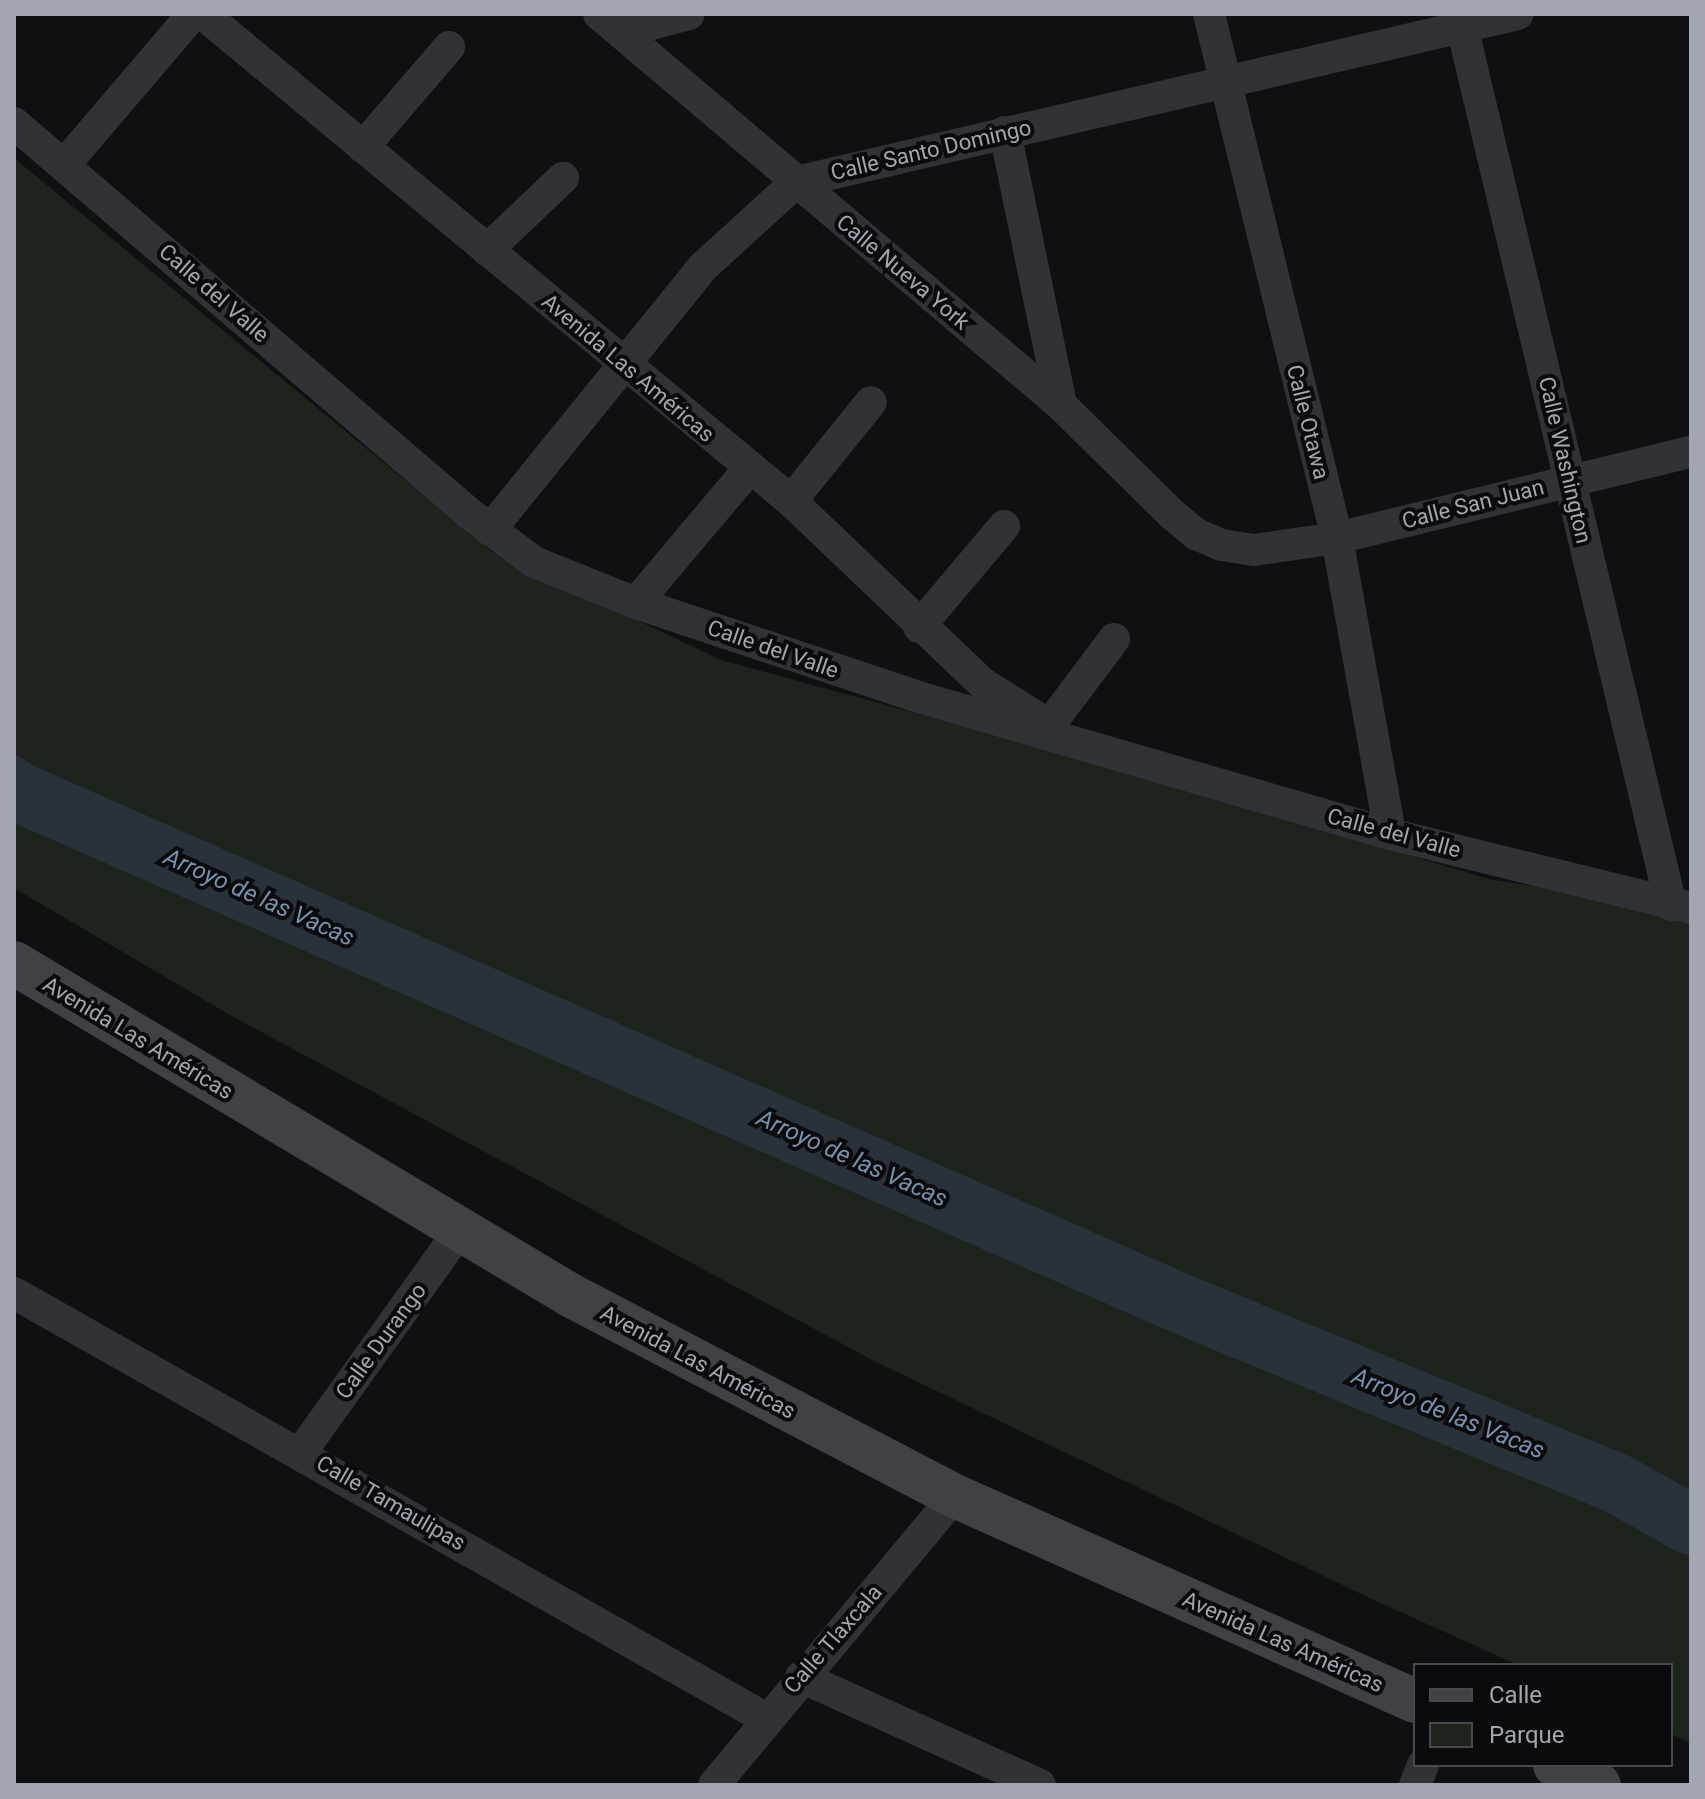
<!DOCTYPE html>
<meta charset="utf-8">
<style>
body{margin:0}
#map{position:relative;width:1705px;height:1799px;overflow:hidden;background:#101012;font-family:Roboto,sans-serif}
div>[style]{position:absolute}
[style*='--x']{left:calc(var(--x)*1px);top:calc(var(--y)*1px);width:calc(var(--w)*1px);rotate:calc(var(--a)*1deg)}
.green>*{inset:0;background:#1d241e}
.water>*{inset:0;background:#2a3239}
.river>*{height:60px;margin:-30px;padding:0 30px;transform-origin:30px;border-radius:30px;background:#2a3239}
.street>*{height:32px;margin:-16px;padding:0 16px;transform-origin:16px;border-radius:16px;background:#313236}
.secondary>*{height:44px;margin:-22px;padding:0 22px;transform-origin:22px;border-radius:22px;background:#3f4146}
span{translate:-50% -50%;white-space:nowrap;text-align:center;line-height:1.15;-webkit-text-stroke:8px #0b0b0d;paint-order:stroke}
.street-label{font-size:22px;color:#a2a6b2}
.water-label{font-size:24px;color:#7991ad;font-style:italic}
.frame{position:absolute;inset:0;border:16px solid #a2a6b2;pointer-events:none}
.legend{position:absolute;left:1413px;top:1663px;width:260px;height:104px;box-sizing:border-box;background:#0b0b0d;border:2px solid #47494f;margin:0;padding:10px 14px;list-style:none;font-size:24px;color:#a2a6b2}
.legend li{display:flex;align-items:center;gap:16px;height:40px}
.legend b{width:40px;border:2px solid #47494f}
</style>
<div id="map">
<div class="green">
<div style="clip-path:polygon(14px 158px,491px 551px,721px 660px,1121px 769px,1492px 880px,1691px 908px,1691px 1743px,1671px 1734px,1671px 1665px,1518px 1665px,1376px 1601px,874px 1361px,230px 1015px,14px 888px)"></div>
</div>
<div class="water">
<div style="clip-path:polygon(14px 753px,84px 799px,130px 841px,61px 843px,14px 823px)"></div>
</div>
<div class="river">
<div style="--x:14;--y:790;--w:1278;--a:23.76"></div>
<div style="--x:1184;--y:1305;--w:467;--a:22.4"></div>
<div style="--x:1616;--y:1483;--w:86;--a:29.2"></div>
</div>
<div class="street">
<div style="--x:203;--y:14;--w:763;--a:39.63"></div>
<div style="--x:791;--y:501;--w:264;--a:43.6"></div>
<div style="--x:982;--y:683;--w:64;--a:32.2"></div>
<div style="--x:599;--y:14;--w:605;--a:40.24"></div>
<div style="--x:1061;--y:405;--w:157;--a:44.5"></div>
<div style="--x:1173;--y:515;--w:30;--a:40"></div>
<div style="--x:1196;--y:534;--w:28;--a:23"></div>
<div style="--x:1222;--y:545;--w:32;--a:9"></div>
<div style="--x:1254;--y:550;--w:84;--a:-8.2"></div>
<div style="--x:1337;--y:538;--w:364;--a:-13.7"></div>
<div style="--x:1209;--y:14;--w:539;--a:76.27"></div>
<div style="--x:1337;--y:538;--w:301;--a:79.8"></div>
<div style="--x:1459;--y:14;--w:916;--a:76.62"></div>
<div style="--x:622;--y:32;--w:69;--a:-15"></div>
<div style="--x:14;--y:123;--w:601;--a:40.61"></div>
<div style="--x:470;--y:514;--w:80;--a:36.9"></div>
<div style="--x:534;--y:562;--w:110;--a:21.9"></div>
<div style="--x:636;--y:603;--w:294;--a:18.4"></div>
<div style="--x:915;--y:696;--w:495;--a:16.2"></div>
<div style="--x:1390;--y:834;--w:310;--a:13.8"></div>
<div style="--x:1005;--y:132;--w:279;--a:78.4"></div>
<div style="--x:363;--y:147;--w:132;--a:-49.3"></div>
<div style="--x:65;--y:164;--w:197;--a:-49.5"></div>
<div style="--x:487;--y:250;--w:105;--a:-43.5"></div>
<div style="--x:791;--y:501;--w:127;--a:-51.1"></div>
<div style="--x:490;--y:530;--w:338;--a:-51"></div>
<div style="--x:703;--y:267;--w:126;--a:-42.4"></div>
<div style="--x:796;--y:182;--w:741;--a:-13.1"></div>
<div style="--x:636;--y:603;--w:175;--a:-49.9"></div>
<div style="--x:919;--y:627;--w:132;--a:-49.9"></div>
<div style="--x:1045;--y:731;--w:115;--a:-53.1"></div>
<div style="--x:14;--y:1293;--w:863;--a:29.51"></div>
<div style="--x:302;--y:1451;--w:272;--a:-54.4"></div>
<div style="--x:801;--y:1677;--w:262;--a:24.3"></div>
<div style="--x:714;--y:1785;--w:376;--a:-50.2"></div>
<div style="--x:1415;--y:1785;--w:22;--a:-68"></div>
</div>
<div class="secondary">
<div style="--x:14;--y:963;--w:648;--a:30.84"></div>
<div style="--x:570;--y:1295;--w:434;--a:27.6"></div>
<div style="--x:955;--y:1496;--w:504;--a:24.02"></div>
<div style="--x:1555;--y:1765;--w:48;--a:24.4"></div>
</div>
<div class="street-label">
<span style="left:931px;top:150px;rotate:-13deg">Calle Santo Domingo</span>
<span style="left:903px;top:272px;rotate:40deg">Calle Nueva York</span>
<span style="left:214px;top:293px;rotate:41deg">Calle del Valle</span>
<span style="left:628px;top:368px;rotate:40deg">Avenida Las Américas</span>
<span style="left:1308px;top:422px;rotate:76deg">Calle Otawa</span>
<span style="left:1565px;top:460px;rotate:77deg">Calle Washington</span>
<span style="left:1473px;top:504px;rotate:-14deg">Calle San Juan</span>
<span style="left:773px;top:649px;rotate:19deg">Calle del Valle</span>
<span style="left:1394px;top:833px;rotate:15deg">Calle del Valle</span>
<span style="left:138px;top:1038px;rotate:31deg">Avenida Las Américas</span>
<span style="left:381px;top:1341px;rotate:-54deg">Calle Durango</span>
<span style="left:698px;top:1362px;rotate:28deg">Avenida Las Américas</span>
<span style="left:391px;top:1503px;rotate:30deg">Calle Tamaulipas</span>
<span style="left:833px;top:1639px;rotate:-49deg">Calle Tlaxcala</span>
<span style="left:1283px;top:1642px;rotate:24deg">Avenida Las Américas</span>
</div>
<div class="water-label">
<span style="left:259px;top:898px;rotate:24deg">Arroyo de las Vacas</span>
<span style="left:852px;top:1159px;rotate:24deg">Arroyo de las Vacas</span>
<span style="left:1448px;top:1414px;rotate:22deg">Arroyo de las Vacas</span>
</div>
<div class="frame"></div>
<ul class="legend">
<li><b style="height:10px;background:#3f4146"></b>Calle</li>
<li><b style="height:22px;background:#1d241e"></b>Parque</li>
</ul>
</div>
